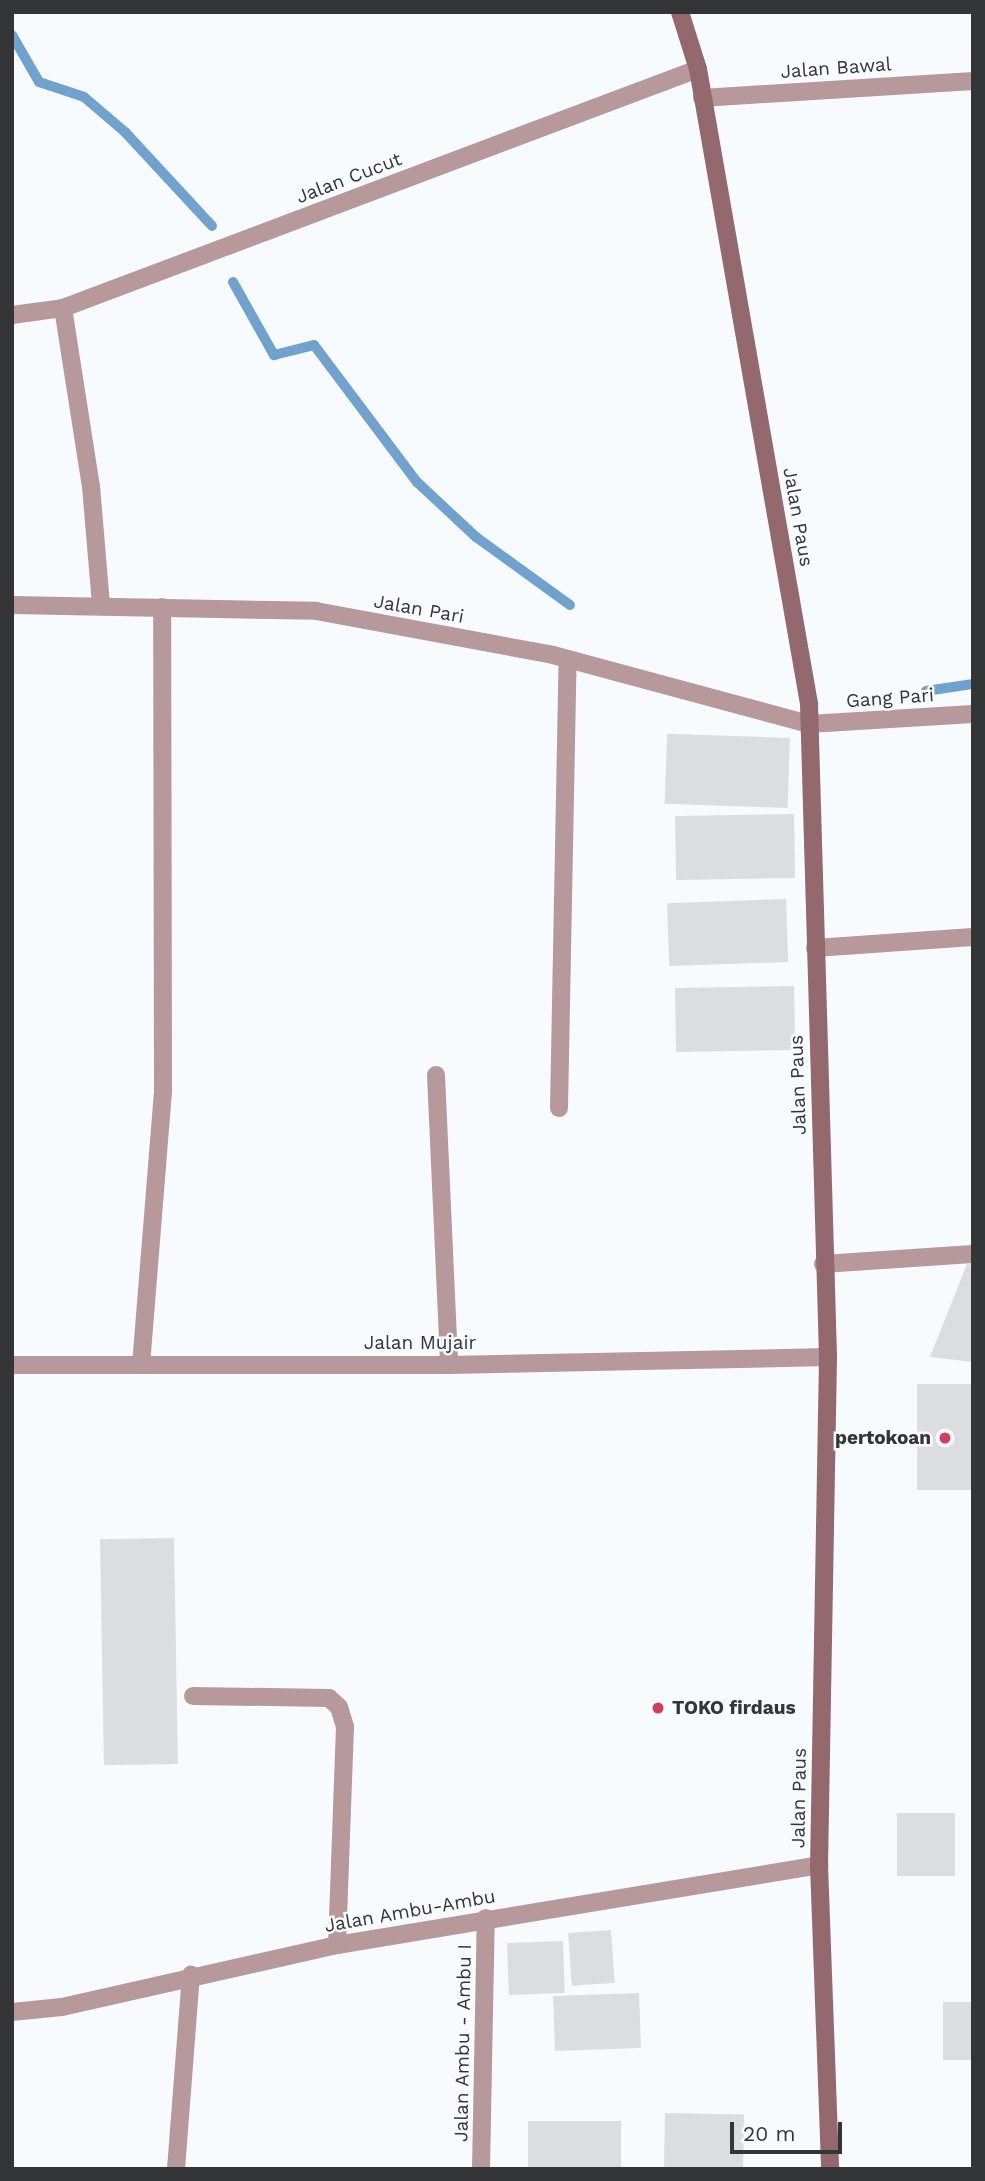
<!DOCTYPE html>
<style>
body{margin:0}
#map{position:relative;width:985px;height:2181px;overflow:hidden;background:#f8fbfe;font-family:"Work Sans",sans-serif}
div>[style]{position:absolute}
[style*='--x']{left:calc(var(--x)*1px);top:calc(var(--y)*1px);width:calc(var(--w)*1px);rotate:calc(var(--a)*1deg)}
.stream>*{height:10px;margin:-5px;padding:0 5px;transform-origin:5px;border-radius:5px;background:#71a2cd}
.building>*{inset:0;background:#dbdee0;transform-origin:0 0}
.service>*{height:18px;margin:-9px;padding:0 9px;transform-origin:9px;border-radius:9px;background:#b7989b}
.minor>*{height:18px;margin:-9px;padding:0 9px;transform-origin:9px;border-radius:9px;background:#b7989b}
.tertiary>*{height:18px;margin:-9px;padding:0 9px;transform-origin:9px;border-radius:9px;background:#b7989b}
.secondary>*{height:18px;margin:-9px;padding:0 9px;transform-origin:9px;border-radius:9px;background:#94696d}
.dots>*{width:19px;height:19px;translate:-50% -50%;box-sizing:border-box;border:4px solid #f8fbfe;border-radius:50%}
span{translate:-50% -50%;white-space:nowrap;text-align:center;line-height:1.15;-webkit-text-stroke:5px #f8fbfe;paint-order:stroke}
.street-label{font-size:19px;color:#343536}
.poi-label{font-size:19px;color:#343536;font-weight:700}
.right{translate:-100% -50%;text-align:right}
.left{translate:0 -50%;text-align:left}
.frame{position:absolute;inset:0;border:14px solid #343536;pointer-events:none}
.scale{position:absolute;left:730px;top:2122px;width:112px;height:32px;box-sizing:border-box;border:4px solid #343536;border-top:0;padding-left:9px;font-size:21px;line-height:24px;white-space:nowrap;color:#343536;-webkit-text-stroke:5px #f8fbfe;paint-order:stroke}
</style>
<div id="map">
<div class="stream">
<div style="--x:12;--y:35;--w:54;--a:60.1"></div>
<div style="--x:39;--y:82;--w:47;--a:18.4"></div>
<div style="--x:84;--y:97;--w:54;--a:40.5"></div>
<div style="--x:125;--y:132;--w:128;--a:47.2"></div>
<div style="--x:233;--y:282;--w:84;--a:60.7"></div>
<div style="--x:274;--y:355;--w:41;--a:-14"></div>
<div style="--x:314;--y:345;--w:171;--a:53.1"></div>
<div style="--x:417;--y:482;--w:81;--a:43"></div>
<div style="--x:476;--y:537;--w:116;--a:35.9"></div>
<div style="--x:926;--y:691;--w:48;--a:-8.5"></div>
</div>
<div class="building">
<div style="left:790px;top:738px;width:70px;height:123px;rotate:92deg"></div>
<div style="left:794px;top:814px;width:64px;height:119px;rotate:89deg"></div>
<div style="left:786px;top:899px;width:63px;height:119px;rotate:88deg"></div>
<div style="left:794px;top:986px;width:64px;height:119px;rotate:89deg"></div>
<div style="clip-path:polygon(967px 1264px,973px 1265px,973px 1362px,930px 1357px)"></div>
<div style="left:973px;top:1384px;width:106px;height:56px;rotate:90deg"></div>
<div style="left:174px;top:1538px;width:226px;height:74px;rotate:89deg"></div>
<div style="left:897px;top:1813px;width:58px;height:63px"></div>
<div style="left:611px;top:1930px;width:53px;height:43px;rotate:86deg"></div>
<div style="left:563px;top:1941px;width:52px;height:56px;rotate:88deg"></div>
<div style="left:639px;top:1993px;width:55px;height:86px;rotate:88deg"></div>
<div style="left:943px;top:2002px;width:30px;height:58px"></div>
<div style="left:665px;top:2113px;width:79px;height:56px;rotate:1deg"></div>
<div style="left:528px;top:2121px;width:93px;height:48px"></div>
</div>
<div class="service">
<div style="--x:809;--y:724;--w:164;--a:-3.5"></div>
</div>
<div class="minor">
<div style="--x:702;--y:98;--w:272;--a:-3.6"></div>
<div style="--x:63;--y:308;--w:180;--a:81.1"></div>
<div style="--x:91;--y:486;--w:119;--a:85.2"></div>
<div style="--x:12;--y:315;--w:51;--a:-7.8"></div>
<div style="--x:63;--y:308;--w:678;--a:-20.63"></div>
<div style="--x:12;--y:605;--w:304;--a:1.1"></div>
<div style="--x:316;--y:611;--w:241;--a:10.5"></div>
<div style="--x:553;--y:655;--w:265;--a:15.1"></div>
<div style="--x:815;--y:948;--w:158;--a:-4"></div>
<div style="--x:436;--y:1075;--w:290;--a:87.4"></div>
<div style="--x:559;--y:1108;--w:449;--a:-88.9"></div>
<div style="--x:12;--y:1365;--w:437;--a:0"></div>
<div style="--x:449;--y:1365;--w:379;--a:-1.2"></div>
<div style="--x:141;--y:1365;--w:276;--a:-85.4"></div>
<div style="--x:163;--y:1090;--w:483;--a:-90.1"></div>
<div style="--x:193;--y:1696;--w:136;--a:0.8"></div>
<div style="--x:329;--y:1698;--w:13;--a:42"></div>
<div style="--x:339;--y:1707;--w:21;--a:73"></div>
<div style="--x:345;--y:1727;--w:218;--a:92.1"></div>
<div style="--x:12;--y:2012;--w:50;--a:-5.7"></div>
<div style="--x:62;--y:2007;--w:282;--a:-12.7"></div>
<div style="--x:337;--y:1945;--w:489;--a:-9.4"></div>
<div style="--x:176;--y:2169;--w:195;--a:-85.6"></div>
<div style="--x:481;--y:2169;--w:251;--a:-88.9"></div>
</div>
<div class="tertiary">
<div style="--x:823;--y:1264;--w:150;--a:-3.8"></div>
</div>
<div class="secondary">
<div style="--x:680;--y:12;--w:60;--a:72.5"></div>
<div style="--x:698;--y:69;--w:645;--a:80.08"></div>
<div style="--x:809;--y:704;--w:653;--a:88.33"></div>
<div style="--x:828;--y:1357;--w:508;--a:91.01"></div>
<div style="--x:819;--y:1865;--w:304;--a:87.9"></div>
</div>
<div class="dots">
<div style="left:945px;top:1438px;background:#cf3f5d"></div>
<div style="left:658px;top:1708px;background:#cf3f5d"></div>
</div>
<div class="street-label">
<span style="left:836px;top:68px;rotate:-4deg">Jalan Bawal</span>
<span style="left:349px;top:178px;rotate:-21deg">Jalan Cucut</span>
<span style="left:798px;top:517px;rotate:80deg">Jalan Paus</span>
<span style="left:419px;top:609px;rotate:10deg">Jalan Pari</span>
<span style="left:890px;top:698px;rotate:-4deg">Gang Pari</span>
<span style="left:798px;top:1085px;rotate:-92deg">Jalan Paus</span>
<span style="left:420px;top:1343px">Jalan Mujair</span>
<span style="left:799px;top:1798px;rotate:-89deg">Jalan Paus</span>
<span style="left:410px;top:1911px;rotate:-10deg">Jalan Ambu-Ambu</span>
<span style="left:463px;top:2043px;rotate:-89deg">Jalan Ambu - Ambu I</span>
</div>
<div class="poi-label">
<span class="right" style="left:931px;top:1438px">pertokoan</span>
<span class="left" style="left:672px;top:1708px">TOKO firdaus</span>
</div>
<div class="frame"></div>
<div class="scale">20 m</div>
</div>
